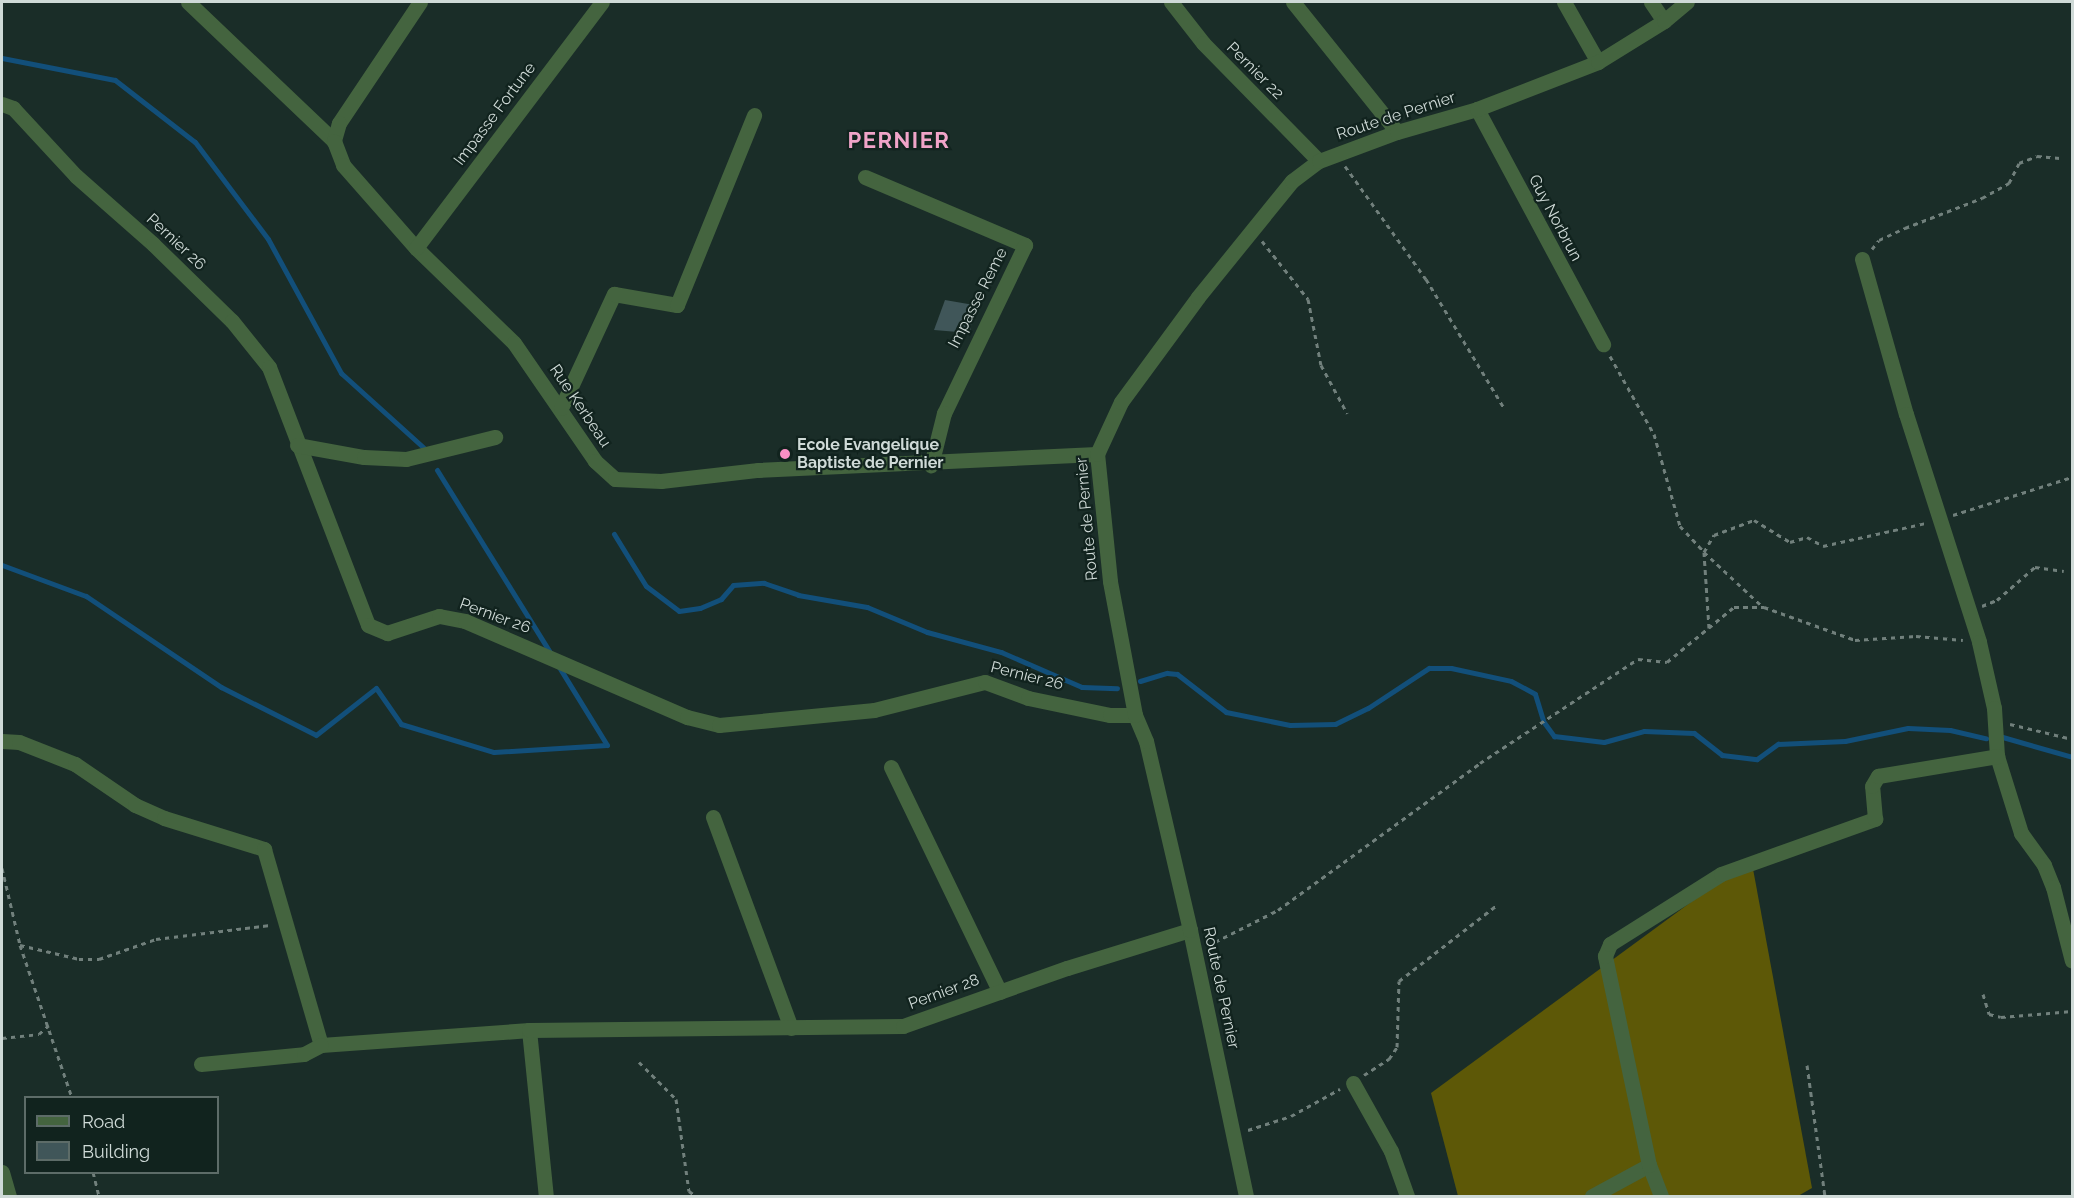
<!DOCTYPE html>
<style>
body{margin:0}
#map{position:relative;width:2074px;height:1198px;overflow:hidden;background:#1a2d28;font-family:Raleway,sans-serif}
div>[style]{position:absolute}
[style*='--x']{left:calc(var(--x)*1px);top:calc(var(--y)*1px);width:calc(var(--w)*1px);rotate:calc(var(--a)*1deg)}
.forest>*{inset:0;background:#5d5807}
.stream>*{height:5px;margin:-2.5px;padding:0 2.5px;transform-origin:2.5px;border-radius:2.5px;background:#124f7a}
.building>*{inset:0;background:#405659}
.path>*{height:3px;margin-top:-1.5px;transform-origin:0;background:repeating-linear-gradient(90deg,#71807c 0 4.5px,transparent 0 9px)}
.minor>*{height:15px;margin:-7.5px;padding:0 7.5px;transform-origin:7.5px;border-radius:7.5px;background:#44643f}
.dots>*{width:16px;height:16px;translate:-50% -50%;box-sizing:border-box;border:3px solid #11231e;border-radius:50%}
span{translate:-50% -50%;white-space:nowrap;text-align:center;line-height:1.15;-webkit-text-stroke:4.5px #11231e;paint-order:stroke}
.street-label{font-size:16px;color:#cfdad7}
.poi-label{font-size:16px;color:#cfdad7;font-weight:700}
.left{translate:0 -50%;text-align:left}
.district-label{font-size:22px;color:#f0a4c8;font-weight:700;letter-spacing:1.5px}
.frame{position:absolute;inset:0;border:3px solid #cfdad7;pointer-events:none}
.legend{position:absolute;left:24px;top:1096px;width:195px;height:78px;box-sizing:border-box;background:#11231e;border:2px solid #5d6c68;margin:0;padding:8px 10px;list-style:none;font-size:18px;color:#cfdad7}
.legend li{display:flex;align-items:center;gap:12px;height:30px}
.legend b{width:30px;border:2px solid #5d6c68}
</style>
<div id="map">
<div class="forest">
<div style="clip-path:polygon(1751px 858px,1812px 1188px,1798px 1196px,1458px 1196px,1431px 1093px)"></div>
</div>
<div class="stream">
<div style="--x:2;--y:58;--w:115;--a:11"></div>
<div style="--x:115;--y:80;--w:101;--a:37.8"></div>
<div style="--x:195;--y:142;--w:121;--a:53"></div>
<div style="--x:268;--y:239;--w:153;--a:61.4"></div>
<div style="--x:341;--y:373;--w:113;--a:42.1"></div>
<div style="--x:437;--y:470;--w:216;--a:58.2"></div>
<div style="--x:614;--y:534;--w:61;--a:58.4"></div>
<div style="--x:646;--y:586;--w:41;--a:37.1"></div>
<div style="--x:679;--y:611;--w:21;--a:-8"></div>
<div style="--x:700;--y:608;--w:23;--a:-23"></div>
<div style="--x:721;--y:599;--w:18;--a:-49"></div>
<div style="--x:733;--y:585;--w:31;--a:-4"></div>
<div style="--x:764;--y:583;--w:36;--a:19"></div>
<div style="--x:798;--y:595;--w:70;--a:9.9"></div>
<div style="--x:867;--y:607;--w:65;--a:22.6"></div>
<div style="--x:927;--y:632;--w:77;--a:15.1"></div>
<div style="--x:1001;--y:652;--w:88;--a:23.4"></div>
<div style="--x:1082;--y:687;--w:35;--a:2"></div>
<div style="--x:2;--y:565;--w:90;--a:20.3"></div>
<div style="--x:86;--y:596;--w:163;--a:34"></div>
<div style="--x:221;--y:687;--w:106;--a:26.8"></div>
<div style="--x:316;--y:735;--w:76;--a:-38.1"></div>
<div style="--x:376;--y:688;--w:44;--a:55.2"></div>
<div style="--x:401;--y:724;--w:97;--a:16.8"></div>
<div style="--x:494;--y:752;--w:113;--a:-3.5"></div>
<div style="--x:607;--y:745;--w:92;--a:-121.6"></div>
<div style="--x:1140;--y:681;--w:28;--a:-17"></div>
<div style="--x:1167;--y:673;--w:10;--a:6"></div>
<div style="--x:1177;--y:674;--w:62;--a:37.8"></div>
<div style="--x:1226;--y:712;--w:65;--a:11.5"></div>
<div style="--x:1290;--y:725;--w:45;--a:-1.3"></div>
<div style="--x:1335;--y:724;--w:37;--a:-26"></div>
<div style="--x:1368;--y:708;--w:73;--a:-33.3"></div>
<div style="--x:1429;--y:668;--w:22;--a:0"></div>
<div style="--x:1451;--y:668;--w:61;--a:12.2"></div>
<div style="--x:1511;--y:681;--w:27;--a:28"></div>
<div style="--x:1535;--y:694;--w:28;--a:73"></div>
<div style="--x:1543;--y:721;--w:19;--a:54"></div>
<div style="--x:1554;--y:736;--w:50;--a:6.8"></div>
<div style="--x:1604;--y:742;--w:41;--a:-15.4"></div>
<div style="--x:1644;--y:731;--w:50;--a:2.3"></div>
<div style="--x:1694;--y:733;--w:36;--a:38"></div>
<div style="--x:1722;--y:755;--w:35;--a:7"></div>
<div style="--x:1757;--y:759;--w:26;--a:-36"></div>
<div style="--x:1778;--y:744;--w:67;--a:-2.6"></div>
<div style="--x:1845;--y:741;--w:64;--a:-11.7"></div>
<div style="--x:1908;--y:728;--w:42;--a:2.7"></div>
<div style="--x:1950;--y:730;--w:37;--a:13"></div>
<div style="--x:1999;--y:736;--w:76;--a:16"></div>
</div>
<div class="building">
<div style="clip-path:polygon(945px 300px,974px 305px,970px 333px,934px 330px)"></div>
</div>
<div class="path">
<div style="--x:1345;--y:166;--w:139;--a:54.4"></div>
<div style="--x:1426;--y:279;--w:149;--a:58.8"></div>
<div style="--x:1262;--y:241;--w:74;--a:51.6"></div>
<div style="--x:1308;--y:299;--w:67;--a:78.9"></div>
<div style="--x:1321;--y:365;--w:55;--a:61.6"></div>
<div style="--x:1872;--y:249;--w:11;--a:-52"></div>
<div style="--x:1879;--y:240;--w:29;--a:-25"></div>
<div style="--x:1905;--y:228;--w:83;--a:-21.3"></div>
<div style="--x:1982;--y:198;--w:31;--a:-29"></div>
<div style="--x:2009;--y:183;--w:22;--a:-63"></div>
<div style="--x:2019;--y:163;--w:19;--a:-21"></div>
<div style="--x:2037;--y:156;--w:23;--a:5"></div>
<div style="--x:1610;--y:356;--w:90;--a:60.6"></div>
<div style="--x:1654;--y:434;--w:96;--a:74.2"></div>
<div style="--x:1680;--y:526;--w:35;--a:47"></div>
<div style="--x:1953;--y:515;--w:125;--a:-17.7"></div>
<div style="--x:1704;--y:552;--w:20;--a:-60"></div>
<div style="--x:1714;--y:535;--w:43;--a:-20.6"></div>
<div style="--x:1754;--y:520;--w:42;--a:31.4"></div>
<div style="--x:1790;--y:542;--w:18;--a:-16"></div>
<div style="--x:1807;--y:537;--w:18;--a:29"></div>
<div style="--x:1823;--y:546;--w:106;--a:-12.6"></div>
<div style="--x:1982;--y:606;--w:16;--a:-22"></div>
<div style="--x:1997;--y:600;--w:50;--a:-41"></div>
<div style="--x:2035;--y:567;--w:29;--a:8"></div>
<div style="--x:1709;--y:628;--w:76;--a:-93.8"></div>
<div style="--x:1704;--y:552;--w:81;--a:43"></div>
<div style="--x:2010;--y:724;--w:64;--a:13.6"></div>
<div style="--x:2;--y:868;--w:79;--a:76.8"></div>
<div style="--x:20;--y:945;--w:162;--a:71.2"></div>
<div style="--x:20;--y:945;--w:61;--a:13.3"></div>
<div style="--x:79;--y:959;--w:20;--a:0"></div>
<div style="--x:99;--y:959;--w:60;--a:-19.3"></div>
<div style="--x:156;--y:939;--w:115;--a:-7"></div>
<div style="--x:1207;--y:946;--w:80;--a:-26.9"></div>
<div style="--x:1278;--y:910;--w:250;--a:-36"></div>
<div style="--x:1480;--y:763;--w:189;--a:-33.4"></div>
<div style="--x:1638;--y:659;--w:29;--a:6"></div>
<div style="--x:1667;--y:662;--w:87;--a:-39.4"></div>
<div style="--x:1734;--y:607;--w:30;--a:0"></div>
<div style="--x:1764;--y:607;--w:97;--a:19.9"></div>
<div style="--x:1855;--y:640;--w:61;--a:-3.8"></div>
<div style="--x:1916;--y:636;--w:47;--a:4.9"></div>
<div style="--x:1983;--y:994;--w:21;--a:73"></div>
<div style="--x:1989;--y:1014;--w:12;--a:14"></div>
<div style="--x:2001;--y:1017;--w:71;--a:-4.8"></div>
<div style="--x:2;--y:1038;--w:37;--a:-6"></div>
<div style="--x:39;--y:1034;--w:13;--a:-42"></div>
<div style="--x:639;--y:1062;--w:52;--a:45"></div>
<div style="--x:676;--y:1099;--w:93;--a:82"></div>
<div style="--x:689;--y:1191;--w:9;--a:36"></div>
<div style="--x:1807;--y:1065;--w:132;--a:82.2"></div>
<div style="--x:1364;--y:1075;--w:30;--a:-33"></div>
<div style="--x:1389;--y:1059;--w:14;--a:-56"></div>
<div style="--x:1397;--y:1047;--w:66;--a:-88.3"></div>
<div style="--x:1399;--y:981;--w:124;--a:-37.8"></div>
<div style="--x:1248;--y:1130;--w:45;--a:-18"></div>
<div style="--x:1291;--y:1116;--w:56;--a:-28.9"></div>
<div style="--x:93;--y:1172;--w:25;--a:76"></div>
</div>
<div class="minor">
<div style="--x:188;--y:2;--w:202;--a:43.6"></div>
<div style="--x:420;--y:2;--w:146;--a:123.8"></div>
<div style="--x:339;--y:123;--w:19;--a:106"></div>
<div style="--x:334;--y:141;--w:26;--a:69"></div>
<div style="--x:343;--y:165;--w:111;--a:48.7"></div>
<div style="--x:416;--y:248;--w:136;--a:44.1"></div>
<div style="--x:514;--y:343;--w:143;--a:55.5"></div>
<div style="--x:595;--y:461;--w:27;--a:42"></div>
<div style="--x:615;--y:479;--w:46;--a:2.5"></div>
<div style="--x:661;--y:481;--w:98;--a:-6.5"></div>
<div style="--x:758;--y:470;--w:339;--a:-2.7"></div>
<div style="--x:1171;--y:2;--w:52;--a:52"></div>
<div style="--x:1203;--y:43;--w:165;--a:45.5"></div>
<div style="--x:1293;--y:2;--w:166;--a:51.3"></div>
<div style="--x:1564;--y:2;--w:69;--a:60.5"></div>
<div style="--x:1651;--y:2;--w:23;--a:56"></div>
<div style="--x:2;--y:104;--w:12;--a:20"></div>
<div style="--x:13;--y:108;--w:93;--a:47.2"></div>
<div style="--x:76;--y:176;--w:103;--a:41.4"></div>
<div style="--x:153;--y:244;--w:110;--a:44.3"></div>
<div style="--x:232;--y:321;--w:59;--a:51.2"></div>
<div style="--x:269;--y:367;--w:276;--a:69"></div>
<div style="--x:368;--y:625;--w:21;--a:23"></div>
<div style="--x:387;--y:633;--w:55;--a:-18.1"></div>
<div style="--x:439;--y:616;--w:26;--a:11"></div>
<div style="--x:465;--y:621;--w:242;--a:23.4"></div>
<div style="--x:687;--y:717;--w:33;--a:14"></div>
<div style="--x:719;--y:725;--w:156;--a:-5.5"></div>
<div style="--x:874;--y:710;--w:114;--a:-14.2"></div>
<div style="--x:985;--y:682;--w:46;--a:20.4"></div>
<div style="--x:1028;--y:698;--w:84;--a:11.7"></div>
<div style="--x:1110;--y:715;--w:25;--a:0"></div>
<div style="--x:1477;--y:109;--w:267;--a:61.8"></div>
<div style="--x:865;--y:177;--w:174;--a:23"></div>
<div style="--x:1025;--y:245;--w:187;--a:115.7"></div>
<div style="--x:944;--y:413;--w:54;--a:104"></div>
<div style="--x:416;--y:248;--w:308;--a:-52.9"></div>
<div style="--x:1862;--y:259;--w:161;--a:74.2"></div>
<div style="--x:1906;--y:414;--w:239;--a:72.2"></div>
<div style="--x:1979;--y:642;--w:68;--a:77.2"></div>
<div style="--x:1994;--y:708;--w:48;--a:86.4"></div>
<div style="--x:1997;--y:756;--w:81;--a:72.7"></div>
<div style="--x:2021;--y:833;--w:39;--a:54"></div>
<div style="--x:2044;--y:865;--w:24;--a:68"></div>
<div style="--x:2053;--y:887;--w:76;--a:75.6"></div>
<div style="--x:561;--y:408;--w:126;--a:-65.1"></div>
<div style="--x:614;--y:294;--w:64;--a:9.9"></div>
<div style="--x:677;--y:305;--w:205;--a:-67.9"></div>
<div style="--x:297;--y:445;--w:68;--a:10.2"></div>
<div style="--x:364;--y:457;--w:42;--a:2.7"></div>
<div style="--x:406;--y:459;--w:92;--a:-13.9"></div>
<div style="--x:2;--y:741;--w:17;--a:3"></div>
<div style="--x:19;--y:742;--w:60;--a:21.4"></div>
<div style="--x:75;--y:764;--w:73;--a:34.3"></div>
<div style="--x:135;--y:805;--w:32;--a:24"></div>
<div style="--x:164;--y:818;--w:105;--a:17.2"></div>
<div style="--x:264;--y:849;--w:204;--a:73.8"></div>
<div style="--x:321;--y:1045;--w:209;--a:-4.1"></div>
<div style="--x:529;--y:1030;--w:167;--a:84.2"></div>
<div style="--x:891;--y:767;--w:250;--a:64.2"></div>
<div style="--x:713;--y:817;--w:225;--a:69.7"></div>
<div style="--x:529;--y:1030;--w:374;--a:-0.6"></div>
<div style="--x:903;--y:1026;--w:174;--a:-19.5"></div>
<div style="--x:1067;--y:968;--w:129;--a:-17.2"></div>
<div style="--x:201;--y:1064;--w:103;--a:-5.5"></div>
<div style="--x:304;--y:1054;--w:19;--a:-28"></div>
<div style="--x:1353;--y:1083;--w:78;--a:60.8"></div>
<div style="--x:1391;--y:1151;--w:48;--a:70.4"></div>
<div style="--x:2;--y:1172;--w:25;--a:74"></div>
<div style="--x:1246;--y:1196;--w:272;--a:-101.9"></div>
<div style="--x:1190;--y:930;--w:194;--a:-103.1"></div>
<div style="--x:1146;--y:741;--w:28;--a:-113"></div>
<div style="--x:1135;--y:715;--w:136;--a:-100.6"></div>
<div style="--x:1110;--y:581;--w:128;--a:-95.8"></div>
<div style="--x:1097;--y:454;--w:57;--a:-65.2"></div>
<div style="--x:1121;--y:402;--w:130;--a:-53.7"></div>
<div style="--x:1198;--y:297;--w:149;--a:-51"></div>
<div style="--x:1292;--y:181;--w:34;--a:-37"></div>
<div style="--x:1319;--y:161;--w:83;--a:-20.4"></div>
<div style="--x:1397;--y:132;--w:83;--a:-16"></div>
<div style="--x:1477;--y:109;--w:130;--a:-21.2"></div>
<div style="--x:1598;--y:62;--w:78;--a:-31.8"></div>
<div style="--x:1664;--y:21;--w:30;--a:-40"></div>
<div style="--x:1592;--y:1196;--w:65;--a:-28.5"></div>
<div style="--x:1661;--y:1196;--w:33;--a:-111"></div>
<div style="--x:1649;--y:1165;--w:214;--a:-101.9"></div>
<div style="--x:1605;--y:956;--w:13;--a:-67"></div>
<div style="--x:1610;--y:944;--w:131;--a:-32.2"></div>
<div style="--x:1721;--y:874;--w:164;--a:-19.7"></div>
<div style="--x:1875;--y:819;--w:33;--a:-95"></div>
<div style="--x:1872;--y:786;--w:12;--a:-59"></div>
<div style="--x:1878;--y:776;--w:121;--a:-9.5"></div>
</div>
<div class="dots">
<div style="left:785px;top:454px;background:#fb8fc5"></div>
</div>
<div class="street-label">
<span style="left:1255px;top:71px;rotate:45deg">Pernier 22</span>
<span style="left:495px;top:114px;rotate:-53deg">Impasse Fortune</span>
<span style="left:1396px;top:116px;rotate:-18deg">Route de Pernier</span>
<span style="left:1555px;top:218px;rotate:62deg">Guy Norbrun</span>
<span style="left:176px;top:242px;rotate:43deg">Pernier 26</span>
<span style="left:978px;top:298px;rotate:-63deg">Impasse Reme</span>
<span style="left:580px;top:406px;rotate:56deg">Rue Kerbeau</span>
<span style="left:1087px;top:519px;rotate:-95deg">Route de Pernier</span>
<span style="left:495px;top:616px;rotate:20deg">Pernier 26</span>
<span style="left:1027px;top:676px;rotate:14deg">Pernier 26</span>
<span style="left:1221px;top:988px;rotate:78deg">Route de Pernier</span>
<span style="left:944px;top:992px;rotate:-20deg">Pernier 28</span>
</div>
<div class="poi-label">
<span class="left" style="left:797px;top:454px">Ecole Evangelique<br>Baptiste de Pernier</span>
</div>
<div class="district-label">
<span style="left:899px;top:141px">PERNIER</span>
</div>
<div class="frame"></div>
<ul class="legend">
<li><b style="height:8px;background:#44643f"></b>Road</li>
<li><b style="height:16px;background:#405659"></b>Building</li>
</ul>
</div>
